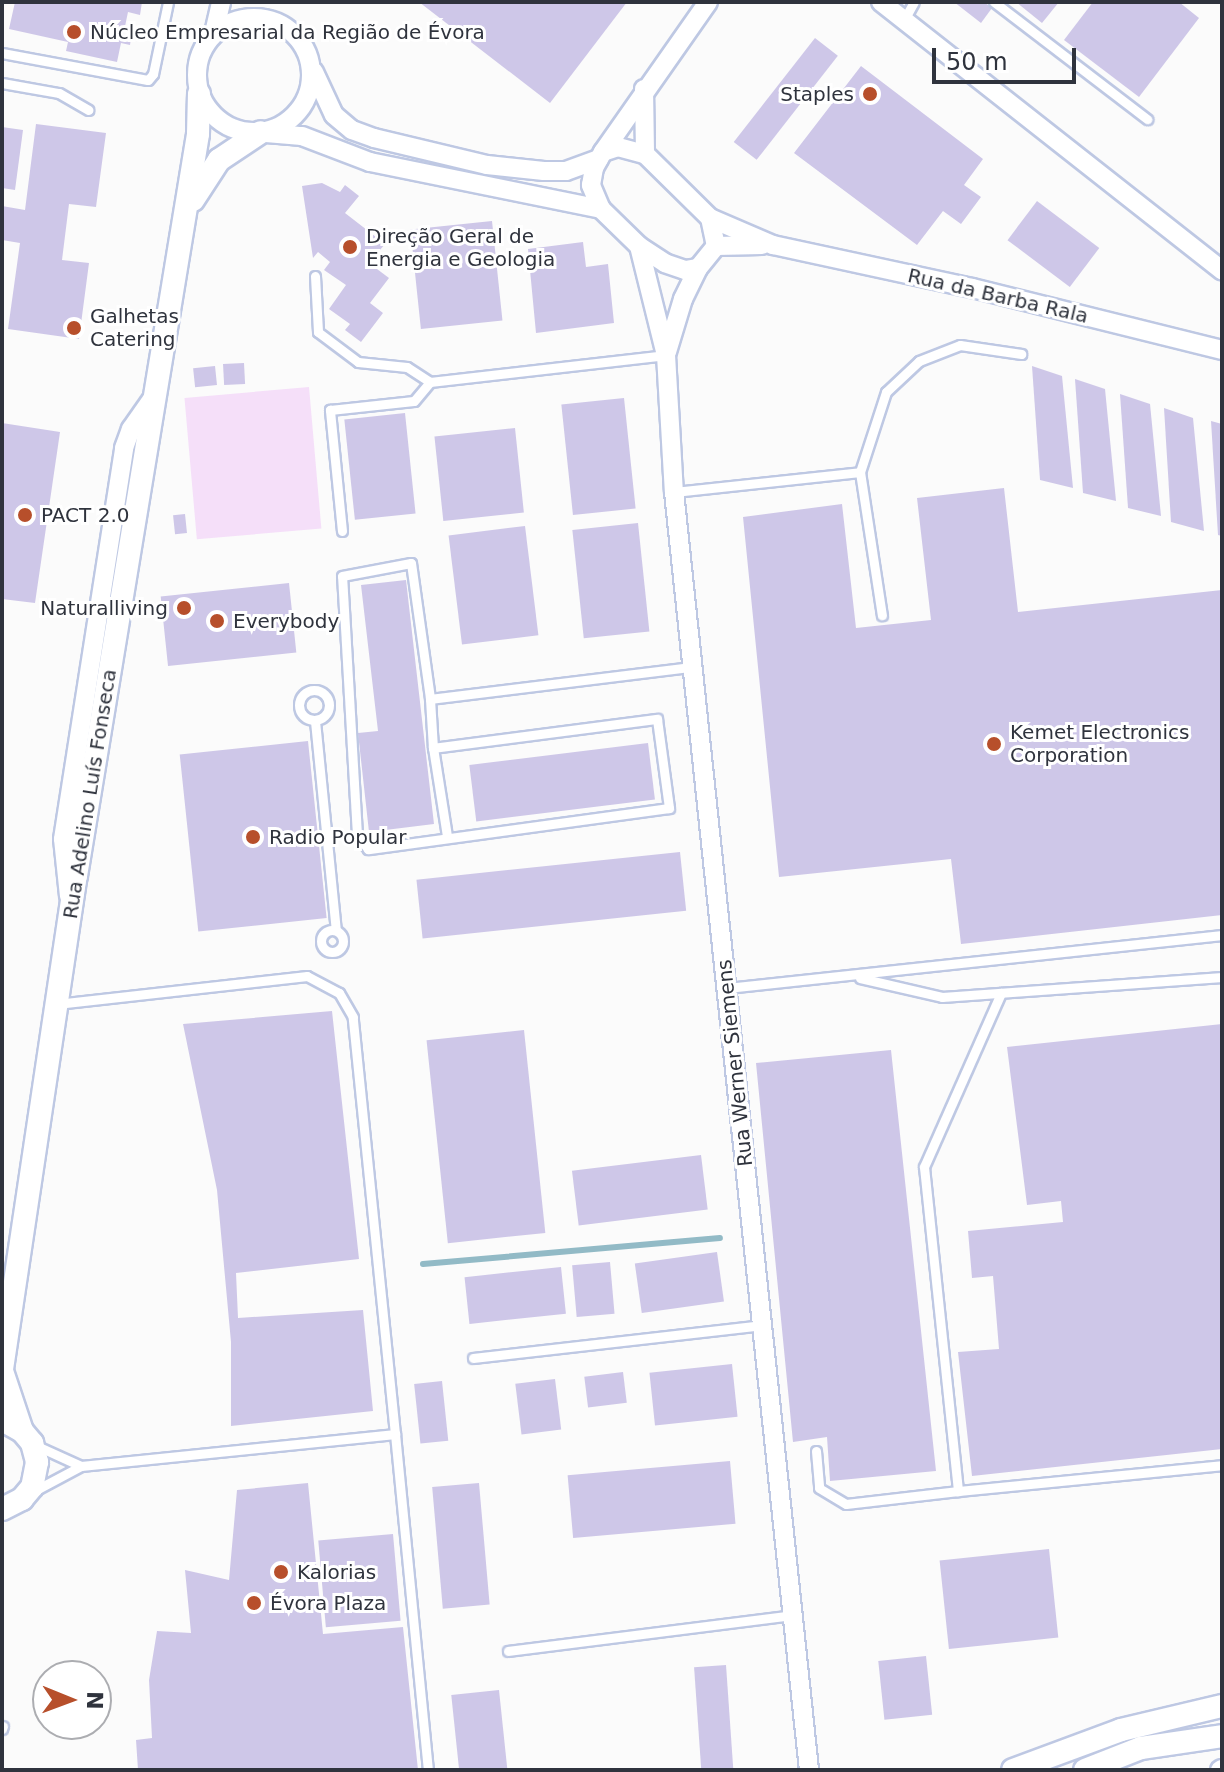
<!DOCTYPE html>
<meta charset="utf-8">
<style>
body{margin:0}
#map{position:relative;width:1224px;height:1772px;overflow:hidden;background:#fbfbfb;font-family:"DejaVu Sans",sans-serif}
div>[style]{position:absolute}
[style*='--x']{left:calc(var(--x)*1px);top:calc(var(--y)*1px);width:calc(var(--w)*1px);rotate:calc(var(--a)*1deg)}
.green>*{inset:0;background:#f5dff9;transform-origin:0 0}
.stream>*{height:6px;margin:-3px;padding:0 3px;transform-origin:3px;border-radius:3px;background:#92bac6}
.building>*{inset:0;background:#cec7e8;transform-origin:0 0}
.roads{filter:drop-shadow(2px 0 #bec8e3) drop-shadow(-2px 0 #bec8e3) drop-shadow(0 2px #bec8e3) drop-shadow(0 -2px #bec8e3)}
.service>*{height:9px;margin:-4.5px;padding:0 4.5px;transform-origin:4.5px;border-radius:4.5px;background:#fff}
.service>.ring{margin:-4.5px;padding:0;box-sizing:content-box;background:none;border:9px solid #fff;border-radius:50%}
.minor>*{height:18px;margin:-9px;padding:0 9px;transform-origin:9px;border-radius:9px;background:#fff}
.minor>.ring{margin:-9px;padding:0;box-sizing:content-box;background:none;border:18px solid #fff;border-radius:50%}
.tertiary>*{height:22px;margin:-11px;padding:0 11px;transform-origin:11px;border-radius:11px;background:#fff}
.dots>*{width:22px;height:22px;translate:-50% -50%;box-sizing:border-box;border:4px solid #fff;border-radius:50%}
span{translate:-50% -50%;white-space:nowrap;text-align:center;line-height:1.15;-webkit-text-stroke:6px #fff;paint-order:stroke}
.poi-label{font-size:20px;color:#2f333d}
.left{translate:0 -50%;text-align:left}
.right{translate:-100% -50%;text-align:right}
.street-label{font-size:20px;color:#2f333d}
.frame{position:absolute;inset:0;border:4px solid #2f333d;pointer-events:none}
.north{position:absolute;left:32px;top:1660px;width:80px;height:80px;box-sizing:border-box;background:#fff;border:2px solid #acadb1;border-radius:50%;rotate:91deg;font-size:22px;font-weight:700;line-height:32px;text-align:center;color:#2f333d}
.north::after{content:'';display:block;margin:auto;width:28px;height:36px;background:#b74f2b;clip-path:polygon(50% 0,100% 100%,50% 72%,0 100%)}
.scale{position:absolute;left:932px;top:48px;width:144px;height:36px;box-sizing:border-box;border:4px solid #2f333d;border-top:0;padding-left:10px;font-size:24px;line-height:28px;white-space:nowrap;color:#2f333d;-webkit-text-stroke:6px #fff;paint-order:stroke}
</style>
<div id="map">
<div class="green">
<div style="left:309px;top:387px;width:142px;height:125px;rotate:85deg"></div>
</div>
<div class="stream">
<div style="--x:423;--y:1264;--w:298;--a:-5"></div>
</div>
<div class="building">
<div style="clip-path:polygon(15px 2px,52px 4px,142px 2px,140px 15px,128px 12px,123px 36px,131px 38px,130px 45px,121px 43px,117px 62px,66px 51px,68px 42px,9px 29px)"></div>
<div style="clip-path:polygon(419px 2px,627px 2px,550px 103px)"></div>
<div style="clip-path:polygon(954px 2px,984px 2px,992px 8px,981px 23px)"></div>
<div style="clip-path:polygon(1016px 2px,1059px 2px,1042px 23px)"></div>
<div style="clip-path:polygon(1093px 2px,1179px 2px,1199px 18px,1139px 97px,1064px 40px)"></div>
<div style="left:815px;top:38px;width:29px;height:132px;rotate:38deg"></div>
<div style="clip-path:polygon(861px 66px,983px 159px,964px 185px,981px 197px,961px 224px,943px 211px,917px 245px,794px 153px)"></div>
<div style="clip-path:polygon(36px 124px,106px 133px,96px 207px,69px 204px,62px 260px,89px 263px,79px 339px,8px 329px,20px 243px,2px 240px,2px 206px,25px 210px)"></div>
<div style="clip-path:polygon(2px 127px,23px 130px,15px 190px,2px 188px)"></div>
<div style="clip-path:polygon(322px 183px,340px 192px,345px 185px,359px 196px,345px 213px,385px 244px,369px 263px,389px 278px,370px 303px,383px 313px,361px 342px,345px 330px,350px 324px,329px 309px,346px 285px,324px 270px,330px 262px,318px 252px,313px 258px,302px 186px)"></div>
<div style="left:1037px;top:201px;width:78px;height:49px;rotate:37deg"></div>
<div style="left:492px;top:221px;width:100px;height:82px;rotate:84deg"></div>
<div style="clip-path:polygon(583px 242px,586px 267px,608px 264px,614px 323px,536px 333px,528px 249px)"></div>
<div style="left:244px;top:363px;width:21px;height:21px;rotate:87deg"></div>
<div style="left:215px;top:366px;width:19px;height:22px;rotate:84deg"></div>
<div style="clip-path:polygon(1032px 366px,1062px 376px,1073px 488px,1040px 480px)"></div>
<div style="clip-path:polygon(1075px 379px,1105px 389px,1116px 501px,1083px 493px)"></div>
<div style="clip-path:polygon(1120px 394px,1150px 404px,1161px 516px,1128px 508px)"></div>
<div style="left:624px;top:398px;width:111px;height:63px;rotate:84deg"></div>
<div style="clip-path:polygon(1164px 408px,1193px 418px,1204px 531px,1171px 522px)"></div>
<div style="left:405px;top:413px;width:101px;height:61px;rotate:84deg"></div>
<div style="clip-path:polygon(1211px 421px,1222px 424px,1222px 536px,1218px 535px)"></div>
<div style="clip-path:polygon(2px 423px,60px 432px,35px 603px,2px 599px)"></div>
<div style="left:515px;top:428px;width:85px;height:81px;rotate:84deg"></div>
<div style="clip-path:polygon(1004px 488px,1018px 612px,1222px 590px,1222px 915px,961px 944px,951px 859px,779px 877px,743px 517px,842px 504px,856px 628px,931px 620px,917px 498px)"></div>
<div style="left:185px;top:514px;width:19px;height:12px;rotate:84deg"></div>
<div style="left:638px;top:523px;width:109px;height:66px;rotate:84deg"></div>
<div style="left:525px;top:526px;width:110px;height:77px;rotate:83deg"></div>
<div style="clip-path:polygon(406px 580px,434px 824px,369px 832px,358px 733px,378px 731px,361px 585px)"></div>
<div style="left:289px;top:583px;width:70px;height:129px;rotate:84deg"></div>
<div style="left:308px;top:741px;width:178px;height:129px;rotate:84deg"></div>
<div style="left:648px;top:743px;width:57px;height:180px;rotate:83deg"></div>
<div style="left:680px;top:852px;width:59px;height:265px;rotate:84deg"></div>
<div style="clip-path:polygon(332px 1011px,359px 1259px,236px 1273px,238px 1318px,363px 1310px,373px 1411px,231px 1426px,231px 1342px,217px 1190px,183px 1024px)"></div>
<div style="clip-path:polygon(1222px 1024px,1222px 1449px,972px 1476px,958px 1352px,999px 1349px,993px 1276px,972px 1278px,968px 1231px,1063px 1222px,1061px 1201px,1027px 1205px,1007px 1047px)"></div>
<div style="left:524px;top:1030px;width:204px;height:98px;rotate:84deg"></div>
<div style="clip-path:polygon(891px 1050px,936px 1471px,830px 1481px,827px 1437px,793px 1442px,756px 1063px)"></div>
<div style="left:701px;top:1155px;width:55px;height:130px;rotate:83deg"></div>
<div style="left:717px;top:1252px;width:50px;height:83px;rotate:82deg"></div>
<div style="left:610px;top:1262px;width:52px;height:38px;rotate:85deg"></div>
<div style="left:561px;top:1267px;width:47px;height:97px;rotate:84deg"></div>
<div style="left:732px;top:1364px;width:53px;height:83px;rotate:84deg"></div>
<div style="left:623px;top:1372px;width:31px;height:39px;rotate:83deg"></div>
<div style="left:555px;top:1379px;width:51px;height:40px;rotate:83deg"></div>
<div style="left:442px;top:1381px;width:60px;height:28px;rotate:84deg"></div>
<div style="left:730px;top:1461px;width:63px;height:163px;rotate:85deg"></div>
<div style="clip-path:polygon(308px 1483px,323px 1634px,403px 1627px,418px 1770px,138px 1770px,136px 1740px,152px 1738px,149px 1680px,157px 1631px,191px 1633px,185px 1570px,229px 1580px,237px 1490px)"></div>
<div style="left:479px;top:1483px;width:122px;height:47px;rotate:85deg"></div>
<div style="left:393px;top:1534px;width:87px;height:75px;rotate:85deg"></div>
<div style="left:1049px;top:1549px;width:89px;height:110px;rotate:84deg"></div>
<div style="left:926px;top:1656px;width:59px;height:48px;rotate:84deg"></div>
<div style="left:726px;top:1665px;width:105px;height:32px;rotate:86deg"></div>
<div style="left:499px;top:1690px;width:81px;height:48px;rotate:84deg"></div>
</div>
<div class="roads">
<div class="service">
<div style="--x:994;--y:2;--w:193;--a:37.4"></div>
<div style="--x:905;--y:18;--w:18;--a:-61"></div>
<div style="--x:2;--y:53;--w:148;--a:10.5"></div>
<div style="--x:148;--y:80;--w:8;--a:-50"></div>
<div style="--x:153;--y:74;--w:74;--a:-78.2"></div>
<div style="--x:2;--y:83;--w:58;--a:10"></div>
<div style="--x:59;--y:93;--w:34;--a:30"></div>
<div style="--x:315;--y:276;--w:56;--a:86.9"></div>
<div style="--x:318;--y:332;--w:50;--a:36.9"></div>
<div style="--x:358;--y:362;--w:49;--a:5.8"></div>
<div style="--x:407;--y:367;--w:27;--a:33"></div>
<div style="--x:430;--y:382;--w:238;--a:-6.5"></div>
<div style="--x:860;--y:472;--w:84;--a:-72"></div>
<div style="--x:886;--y:392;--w:45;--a:-43.2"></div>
<div style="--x:919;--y:361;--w:44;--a:-21.3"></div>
<div style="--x:960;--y:345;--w:62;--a:8.4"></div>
<div style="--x:674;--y:492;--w:187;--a:-6.1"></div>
<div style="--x:860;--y:472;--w:145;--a:81.3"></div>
<div style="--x:342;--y:531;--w:122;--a:-95.7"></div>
<div style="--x:330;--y:410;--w:84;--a:-6.1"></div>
<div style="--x:414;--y:401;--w:25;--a:-50"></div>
<div class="ring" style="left:299px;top:690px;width:21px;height:21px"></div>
<div style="--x:430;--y:699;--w:49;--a:86.5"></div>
<div style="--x:315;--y:721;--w:210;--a:84.3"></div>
<div style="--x:447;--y:836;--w:89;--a:-99"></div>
<div style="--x:433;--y:748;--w:226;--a:-7.4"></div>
<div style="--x:657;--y:719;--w:90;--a:82.3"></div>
<div style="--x:669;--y:808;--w:304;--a:172.2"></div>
<div style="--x:368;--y:849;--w:18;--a:-128"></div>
<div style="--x:357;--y:835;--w:259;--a:-93.3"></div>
<div style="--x:342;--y:576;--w:70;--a:-10.7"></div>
<div style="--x:411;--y:563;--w:137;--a:82"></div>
<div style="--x:430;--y:699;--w:263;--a:-7"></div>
<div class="ring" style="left:321px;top:930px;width:13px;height:13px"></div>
<div style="--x:860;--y:978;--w:84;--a:13"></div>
<div style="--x:942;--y:997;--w:281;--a:-4.1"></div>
<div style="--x:727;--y:988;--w:498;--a:-6.1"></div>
<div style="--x:1001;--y:993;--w:190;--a:113.9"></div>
<div style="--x:924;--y:1167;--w:326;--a:84"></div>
<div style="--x:958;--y:1491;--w:265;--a:-5.6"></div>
<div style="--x:473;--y:1358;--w:292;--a:-6.5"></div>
<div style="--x:395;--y:1434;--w:338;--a:84.4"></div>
<div style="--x:37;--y:1446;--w:48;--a:24.4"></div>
<div style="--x:816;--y:1451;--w:37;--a:85"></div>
<div style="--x:819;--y:1488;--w:31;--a:31"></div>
<div style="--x:846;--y:1504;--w:113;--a:-6.6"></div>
<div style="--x:34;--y:1491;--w:53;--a:-28"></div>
<div style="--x:81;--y:1466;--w:316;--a:-5.8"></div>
<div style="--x:395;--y:1434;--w:419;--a:-95.8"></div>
<div style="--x:353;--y:1017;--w:28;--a:-120"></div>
<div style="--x:339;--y:993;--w:36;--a:-152"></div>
<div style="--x:307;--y:976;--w:252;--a:173.6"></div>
<div style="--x:508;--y:1651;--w:288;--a:-7.2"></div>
<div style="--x:2;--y:1729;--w:3;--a:-72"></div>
</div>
<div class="minor">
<div style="--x:881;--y:2;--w:434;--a:38.2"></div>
<div class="ring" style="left:197px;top:18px;width:96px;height:96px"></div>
<div style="--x:214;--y:33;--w:32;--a:-77"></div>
<div style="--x:314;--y:72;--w:47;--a:65.1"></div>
<div style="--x:334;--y:115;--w:23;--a:40"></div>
<div style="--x:352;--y:130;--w:23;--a:20"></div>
<div style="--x:374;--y:138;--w:116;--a:13.4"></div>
<div style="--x:487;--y:165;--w:57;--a:6"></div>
<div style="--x:544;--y:171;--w:22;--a:0"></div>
<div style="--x:566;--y:171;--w:35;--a:-20"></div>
<div style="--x:644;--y:89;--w:65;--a:89.1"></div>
<div style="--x:266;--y:133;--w:36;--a:5"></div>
<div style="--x:302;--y:136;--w:73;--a:20.9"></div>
<div style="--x:370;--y:162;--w:236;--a:11.5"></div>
<div style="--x:618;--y:147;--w:28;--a:15"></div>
<div style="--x:645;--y:154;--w:91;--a:44.6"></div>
<div style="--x:710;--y:218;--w:29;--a:78"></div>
<div style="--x:716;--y:246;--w:28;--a:129"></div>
<div style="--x:698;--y:268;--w:13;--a:171"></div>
<div style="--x:685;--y:270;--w:21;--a:-161"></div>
<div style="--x:665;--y:263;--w:31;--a:-147"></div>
<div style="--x:639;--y:246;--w:53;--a:-135.8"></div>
<div style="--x:601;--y:209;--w:26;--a:-113"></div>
<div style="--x:591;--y:185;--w:17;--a:-80"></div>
<div style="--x:594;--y:168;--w:18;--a:-61"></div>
<div style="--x:603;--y:152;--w:16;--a:-18"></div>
<div style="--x:603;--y:152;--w:183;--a:-55"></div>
<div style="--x:710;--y:218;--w:69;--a:23.2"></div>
<div style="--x:773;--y:245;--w:204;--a:12.2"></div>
<div style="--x:972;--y:288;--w:258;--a:13.9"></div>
<div style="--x:639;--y:246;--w:112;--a:76.1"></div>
<div style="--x:666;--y:355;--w:137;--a:86.7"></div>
<div style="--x:674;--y:492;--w:1285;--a:83.97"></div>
<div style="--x:716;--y:246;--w:46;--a:-1.2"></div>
<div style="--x:667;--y:352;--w:55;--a:-73.2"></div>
<div style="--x:683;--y:299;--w:34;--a:-64"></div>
<div style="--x:69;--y:896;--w:57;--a:-96"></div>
<div style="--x:63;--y:839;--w:396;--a:-81.1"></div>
<div style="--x:124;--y:448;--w:20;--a:-70"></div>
<div style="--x:131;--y:429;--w:37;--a:-55"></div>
<div style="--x:1220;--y:1770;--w:2;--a:-27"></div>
</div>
<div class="tertiary">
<div style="--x:193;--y:200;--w:48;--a:-57"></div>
<div style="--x:219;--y:160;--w:50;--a:-33.7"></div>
<div style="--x:2;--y:1369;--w:499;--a:-81.5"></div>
<div style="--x:76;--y:876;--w:752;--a:-80.66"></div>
<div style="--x:198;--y:134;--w:40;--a:-88.6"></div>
<div style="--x:2;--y:1371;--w:63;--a:71.6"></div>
<div style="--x:2;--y:1420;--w:23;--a:29"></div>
<div style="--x:22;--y:1431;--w:16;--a:50"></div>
<div style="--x:32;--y:1443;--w:20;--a:75"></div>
<div style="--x:37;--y:1462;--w:25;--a:101"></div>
<div style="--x:32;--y:1487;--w:16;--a:130"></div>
<div style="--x:22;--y:1499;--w:22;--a:153"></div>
<div style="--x:1013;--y:1770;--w:115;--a:-20.3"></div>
<div style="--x:1121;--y:1730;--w:104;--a:-13.4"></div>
<div style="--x:1085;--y:1770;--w:60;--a:-21.4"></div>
<div style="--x:1141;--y:1748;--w:82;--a:-8.4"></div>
</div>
</div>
<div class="dots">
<div style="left:74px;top:32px;background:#b74f2b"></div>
<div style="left:870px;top:94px;background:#b74f2b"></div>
<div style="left:350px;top:247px;background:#b74f2b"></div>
<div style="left:74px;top:328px;background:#b74f2b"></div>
<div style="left:25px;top:515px;background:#b74f2b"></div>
<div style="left:184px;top:608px;background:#b74f2b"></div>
<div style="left:217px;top:621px;background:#b74f2b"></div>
<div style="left:994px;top:744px;background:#b74f2b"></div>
<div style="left:253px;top:837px;background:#b74f2b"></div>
<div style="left:281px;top:1572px;background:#b74f2b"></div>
<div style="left:254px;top:1603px;background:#b74f2b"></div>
</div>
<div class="poi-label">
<span class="left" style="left:90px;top:32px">Núcleo Empresarial da Região de Évora</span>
<span class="right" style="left:854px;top:94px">Staples</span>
<span class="left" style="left:366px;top:248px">Direção Geral de<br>Energia e Geologia</span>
<span class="left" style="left:90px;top:328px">Galhetas<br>Catering</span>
<span class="left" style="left:41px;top:515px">PACT 2.0</span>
<span class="right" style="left:168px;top:608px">Naturalliving</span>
<span class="left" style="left:233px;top:621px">Everybody</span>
<span class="left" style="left:1010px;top:744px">Kemet Electronics<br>Corporation</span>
<span class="left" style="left:269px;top:837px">Radio Popular</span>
<span class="left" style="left:297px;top:1572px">Kalorias</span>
<span class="left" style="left:270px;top:1603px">Évora Plaza</span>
</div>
<div class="street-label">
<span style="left:998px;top:296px;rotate:13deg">Rua da Barba Rala</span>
<span style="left:90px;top:794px;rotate:-81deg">Rua Adelino Luís Fonseca</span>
<span style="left:735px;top:1063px;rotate:-96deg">Rua Werner Siemens</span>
</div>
<div class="frame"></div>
<div class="north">N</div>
<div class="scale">50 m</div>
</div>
